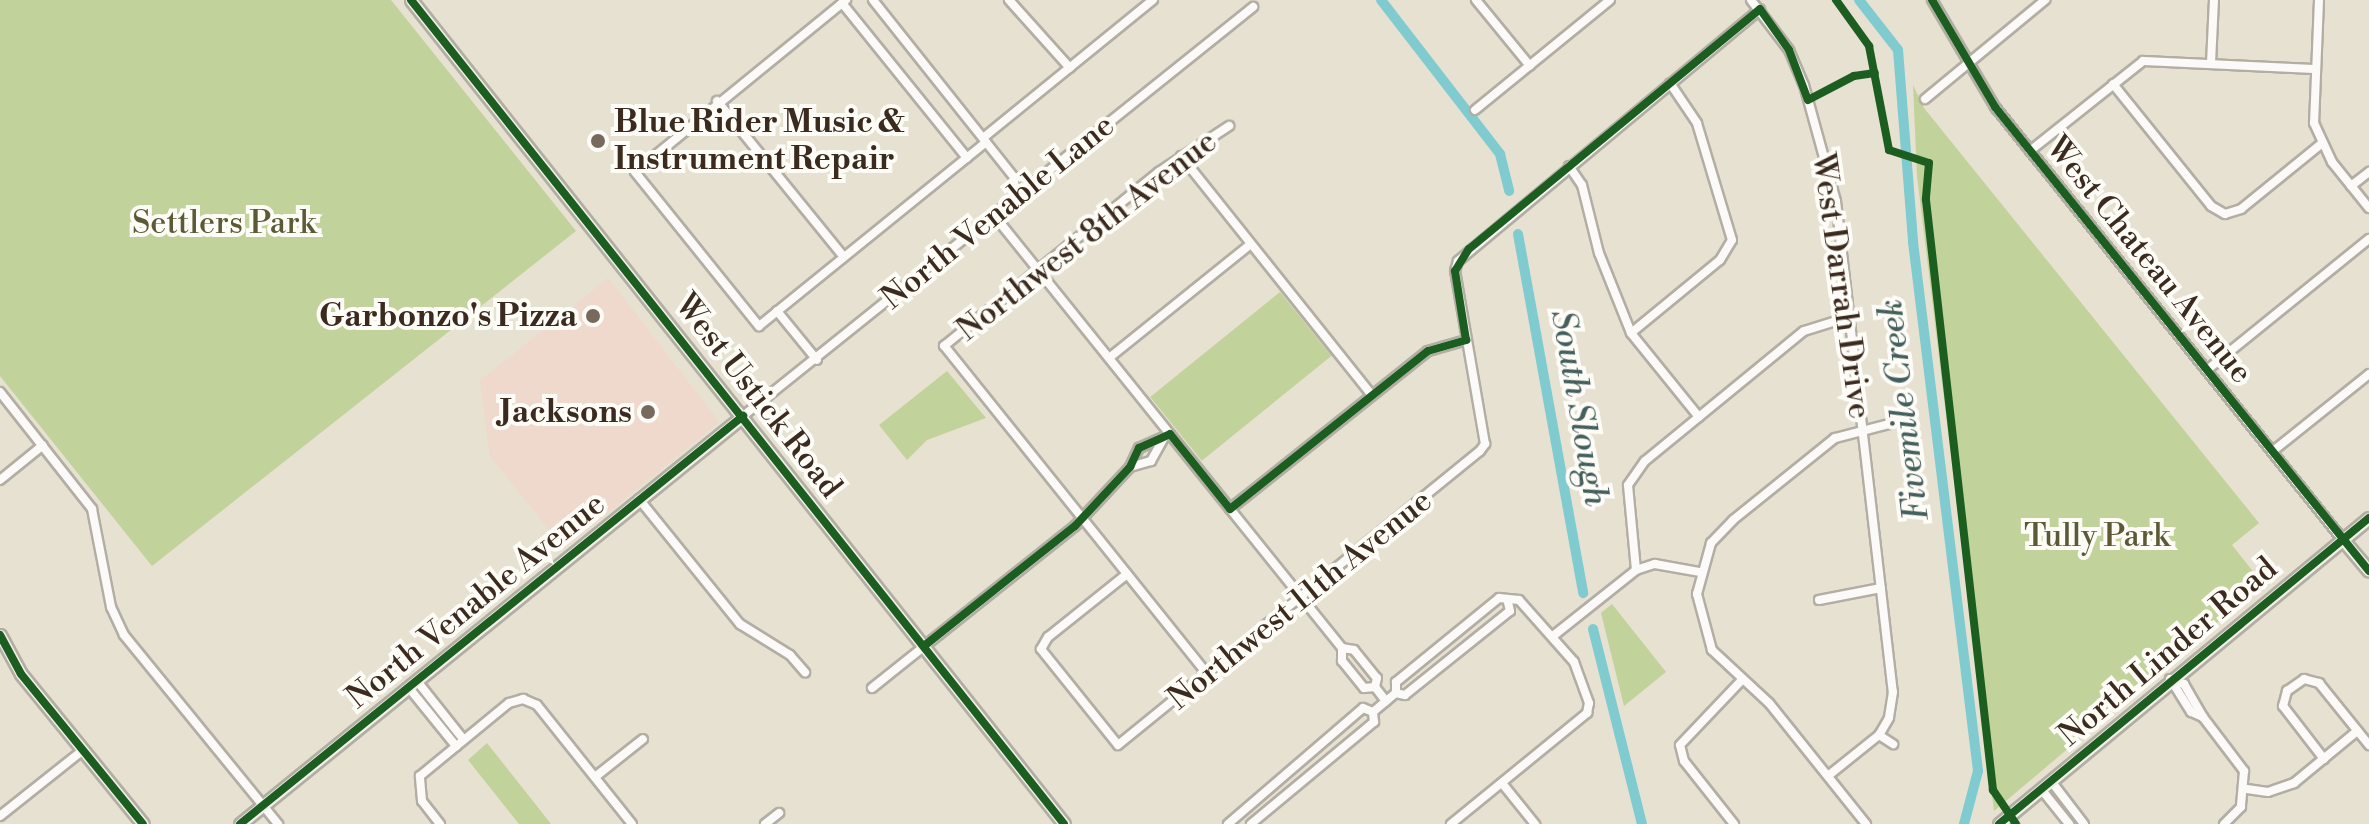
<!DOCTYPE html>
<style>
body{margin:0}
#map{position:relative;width:2369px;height:824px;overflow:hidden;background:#e6e1d1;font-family:"Libre Bodoni",serif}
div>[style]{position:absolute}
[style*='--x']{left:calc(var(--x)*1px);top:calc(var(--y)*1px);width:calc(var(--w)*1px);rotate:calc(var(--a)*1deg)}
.built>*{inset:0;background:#efd8cc}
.green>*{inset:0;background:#c2d29b;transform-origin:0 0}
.canal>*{height:10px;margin:-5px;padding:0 5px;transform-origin:5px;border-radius:5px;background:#80cbcf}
.roads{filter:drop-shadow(2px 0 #b3aea3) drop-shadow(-2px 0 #b3aea3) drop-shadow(0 2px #b3aea3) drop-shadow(0 -2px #b3aea3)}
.street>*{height:8px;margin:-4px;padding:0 4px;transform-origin:4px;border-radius:4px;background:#fbfaf8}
.secondary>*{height:11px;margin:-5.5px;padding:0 5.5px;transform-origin:5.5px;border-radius:5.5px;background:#f4f0ea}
.cycleway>*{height:8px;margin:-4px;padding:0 4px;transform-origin:4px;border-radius:4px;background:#1b5e20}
.dots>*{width:22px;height:22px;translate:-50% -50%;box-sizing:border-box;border:4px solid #fdfcf7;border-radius:50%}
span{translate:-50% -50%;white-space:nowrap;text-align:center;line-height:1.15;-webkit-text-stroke:8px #fdfcf7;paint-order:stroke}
.poi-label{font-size:32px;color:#3b2a1e;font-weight:700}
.left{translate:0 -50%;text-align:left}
.right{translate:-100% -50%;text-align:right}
.street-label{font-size:32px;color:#3b2a1e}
.park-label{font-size:32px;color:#5b5936}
.water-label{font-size:34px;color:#445f5c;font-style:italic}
</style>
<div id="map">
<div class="built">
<div style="clip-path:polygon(608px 278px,719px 422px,564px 548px,490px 456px,480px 381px)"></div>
</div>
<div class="green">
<div style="clip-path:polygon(0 0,391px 0,576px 231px,152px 566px,0 376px)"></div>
<div style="clip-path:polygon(1913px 85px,1924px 108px,2259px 523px,2232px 545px,2263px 584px,1994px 811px,1917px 176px)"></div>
<div style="left:1280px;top:292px;width:82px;height:167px;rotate:51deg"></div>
<div style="clip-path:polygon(947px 371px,986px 418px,927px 440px,907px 460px,879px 425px)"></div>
<div style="clip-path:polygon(1612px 604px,1666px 672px,1624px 706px,1601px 613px)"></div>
<div style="clip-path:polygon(487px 743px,551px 824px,519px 824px,468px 760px)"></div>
</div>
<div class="canal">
<div style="--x:1381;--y:0;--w:195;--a:52.3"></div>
<div style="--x:1500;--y:154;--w:38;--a:76"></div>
<div style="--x:1859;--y:0;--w:63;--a:52"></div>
<div style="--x:1898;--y:50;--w:193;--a:85.5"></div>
<div style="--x:1913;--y:242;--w:533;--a:82.99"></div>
<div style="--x:1978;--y:771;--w:55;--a:104.8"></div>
<div style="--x:1518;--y:234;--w:365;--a:79.7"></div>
<div style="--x:1593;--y:629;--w:201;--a:75.9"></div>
</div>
<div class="roads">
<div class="street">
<div style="--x:846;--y:0;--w:272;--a:140.8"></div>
<div style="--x:635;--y:172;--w:198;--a:51.2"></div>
<div style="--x:759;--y:326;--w:292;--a:-39"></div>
<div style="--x:873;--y:0;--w:226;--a:51.5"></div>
<div style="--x:1014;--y:177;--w:17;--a:87"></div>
<div style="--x:1009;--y:0;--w:91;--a:48.1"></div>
<div style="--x:1476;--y:0;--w:85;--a:50.7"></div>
<div style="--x:1751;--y:0;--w:63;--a:52.8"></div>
<div style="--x:1789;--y:50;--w:38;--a:67"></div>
<div style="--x:1804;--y:85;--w:120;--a:74.6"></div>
<div style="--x:1836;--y:201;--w:494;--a:83.4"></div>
<div style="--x:1893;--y:692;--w:26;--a:99"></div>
<div style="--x:1889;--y:718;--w:20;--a:120"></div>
<div style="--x:1879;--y:735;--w:65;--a:141.2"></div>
<div style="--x:1932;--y:0;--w:124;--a:59.5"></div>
<div style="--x:1995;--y:107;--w:556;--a:51.21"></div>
<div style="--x:2319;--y:0;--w:123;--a:92.3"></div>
<div style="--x:2314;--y:123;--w:43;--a:65.2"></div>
<div style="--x:2332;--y:162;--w:59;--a:51.2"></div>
<div style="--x:842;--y:3;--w:199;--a:51.1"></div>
<div style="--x:2211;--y:63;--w:63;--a:-87.3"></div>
<div style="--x:2113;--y:84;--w:156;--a:51.2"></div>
<div style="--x:2211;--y:206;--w:16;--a:30"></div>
<div style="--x:2225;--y:214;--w:17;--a:-17"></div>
<div style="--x:2241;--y:209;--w:103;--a:-39.1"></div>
<div style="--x:1925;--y:99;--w:156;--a:-39.5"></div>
<div style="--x:717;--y:101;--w:201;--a:50.9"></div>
<div style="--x:1475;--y:110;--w:174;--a:-39.2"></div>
<div style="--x:983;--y:138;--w:219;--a:-39.1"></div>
<div style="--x:2030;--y:151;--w:144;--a:-38.5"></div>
<div style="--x:2143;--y:61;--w:172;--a:2.7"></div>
<div style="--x:1181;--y:156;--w:306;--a:51.4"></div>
<div style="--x:1569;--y:166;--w:23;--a:56"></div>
<div style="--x:1582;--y:185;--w:70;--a:76"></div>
<div style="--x:1599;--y:253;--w:86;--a:68.2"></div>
<div style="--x:1631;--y:333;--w:108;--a:51"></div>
<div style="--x:2351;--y:186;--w:23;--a:-38"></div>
<div style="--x:993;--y:214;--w:557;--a:51.2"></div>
<div style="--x:777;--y:311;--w:63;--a:50.8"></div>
<div style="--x:1631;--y:333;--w:115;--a:-39.4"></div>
<div style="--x:1720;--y:260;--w:23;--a:-59"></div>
<div style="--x:1732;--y:240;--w:122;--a:-106.7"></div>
<div style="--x:1697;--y:123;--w:48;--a:-124"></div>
<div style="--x:1109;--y:358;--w:182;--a:-38.8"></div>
<div style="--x:2207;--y:370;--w:208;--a:-39"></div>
<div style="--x:0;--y:392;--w:149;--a:51.8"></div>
<div style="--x:92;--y:509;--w:100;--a:79"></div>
<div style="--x:111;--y:607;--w:31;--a:65"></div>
<div style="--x:124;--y:635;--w:244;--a:50.8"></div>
<div style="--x:743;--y:416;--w:654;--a:-38.73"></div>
<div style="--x:2273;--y:451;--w:123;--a:-38.7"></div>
<div style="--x:1130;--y:467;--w:22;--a:-16"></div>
<div style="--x:1151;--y:461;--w:26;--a:-61"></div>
<div style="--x:0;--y:480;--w:55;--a:-39.1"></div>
<div style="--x:639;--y:499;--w:161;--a:51.1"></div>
<div style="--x:740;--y:624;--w:59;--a:31.8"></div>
<div style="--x:790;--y:655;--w:23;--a:49"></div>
<div style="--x:1230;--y:509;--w:253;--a:-38.6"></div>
<div style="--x:1428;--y:351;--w:40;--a:-16"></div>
<div style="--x:1636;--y:570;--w:85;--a:-95.4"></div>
<div style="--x:1628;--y:485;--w:29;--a:-55"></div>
<div style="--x:1645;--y:461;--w:205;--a:-39.3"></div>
<div style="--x:1804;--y:331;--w:47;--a:-17.3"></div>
<div style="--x:1127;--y:574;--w:101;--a:141.4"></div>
<div style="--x:1048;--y:637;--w:14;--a:120"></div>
<div style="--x:1041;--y:649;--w:123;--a:51.3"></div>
<div style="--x:1118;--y:745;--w:466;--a:-39.1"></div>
<div style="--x:1480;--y:451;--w:9;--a:-54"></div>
<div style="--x:1485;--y:444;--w:176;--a:-99.8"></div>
<div style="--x:1455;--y:271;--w:10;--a:-73"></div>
<div style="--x:1458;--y:261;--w:393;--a:-39.8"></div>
<div style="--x:1819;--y:600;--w:63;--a:-11"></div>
<div style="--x:1553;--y:636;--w:106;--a:-38.5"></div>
<div style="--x:1636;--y:570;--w:20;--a:-18"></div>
<div style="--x:1655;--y:564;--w:46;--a:10.1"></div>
<div style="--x:1208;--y:675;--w:422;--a:-128.7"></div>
<div style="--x:944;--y:346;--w:277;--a:-39"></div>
<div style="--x:1159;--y:172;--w:84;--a:-33.3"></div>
<div style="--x:2170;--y:679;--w:15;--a:20"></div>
<div style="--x:2184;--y:684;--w:38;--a:60"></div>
<div style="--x:2203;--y:717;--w:13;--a:-157"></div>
<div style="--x:2191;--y:712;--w:39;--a:-122"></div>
<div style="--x:417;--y:681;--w:75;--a:51.5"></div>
<div style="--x:1375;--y:687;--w:11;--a:175"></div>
<div style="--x:1364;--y:688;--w:35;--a:-129"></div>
<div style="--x:1342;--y:661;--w:13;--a:-90"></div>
<div style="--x:1342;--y:648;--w:12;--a:9"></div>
<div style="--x:1354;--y:650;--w:36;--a:51"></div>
<div style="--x:1377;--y:678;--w:9;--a:103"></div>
<div style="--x:1375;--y:687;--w:18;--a:52"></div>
<div style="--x:409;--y:688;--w:75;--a:51"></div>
<div style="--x:872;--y:688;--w:260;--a:-38.6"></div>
<div style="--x:1075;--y:526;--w:81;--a:-47"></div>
<div style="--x:1130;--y:467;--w:21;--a:-65"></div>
<div style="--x:1139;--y:448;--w:34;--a:-24"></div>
<div style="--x:2203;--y:717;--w:68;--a:52.8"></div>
<div style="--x:2244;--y:771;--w:36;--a:95"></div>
<div style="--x:2241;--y:807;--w:24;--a:135"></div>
<div style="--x:1879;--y:735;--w:17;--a:33"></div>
<div style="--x:2324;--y:759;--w:67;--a:-127.7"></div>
<div style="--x:2283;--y:706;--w:16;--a:-75"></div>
<div style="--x:2287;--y:691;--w:21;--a:-35"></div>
<div style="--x:2304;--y:679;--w:16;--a:15"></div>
<div style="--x:2319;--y:683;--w:80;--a:51.1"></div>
<div style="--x:595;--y:777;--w:61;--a:-38.4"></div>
<div style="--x:2051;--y:781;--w:54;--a:52.5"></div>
<div style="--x:1502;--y:783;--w:53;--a:51.2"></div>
<div style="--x:2041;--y:789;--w:45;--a:51.3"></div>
<div style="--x:2247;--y:789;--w:21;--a:8"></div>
<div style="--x:2268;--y:792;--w:28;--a:-19"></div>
<div style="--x:2294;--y:783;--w:82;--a:-39.5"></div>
<div style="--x:0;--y:816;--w:106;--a:-38.5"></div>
<div style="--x:440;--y:824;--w:29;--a:-128"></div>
<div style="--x:422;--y:801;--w:25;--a:-95"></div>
<div style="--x:420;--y:776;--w:115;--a:-39.4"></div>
<div style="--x:509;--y:703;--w:15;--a:-16"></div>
<div style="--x:523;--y:699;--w:15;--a:23"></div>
<div style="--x:537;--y:705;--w:152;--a:51.4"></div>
<div style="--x:765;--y:824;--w:18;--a:-38"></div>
<div style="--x:1228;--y:824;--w:178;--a:-40.7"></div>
<div style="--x:1363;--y:708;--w:11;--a:22"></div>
<div style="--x:1251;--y:824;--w:160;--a:-39.7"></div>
<div style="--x:1374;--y:722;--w:10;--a:-96"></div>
<div style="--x:1373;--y:712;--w:30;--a:-40"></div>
<div style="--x:1451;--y:824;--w:176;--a:-39.2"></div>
<div style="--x:1587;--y:713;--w:10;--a:-79"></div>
<div style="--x:1589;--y:703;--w:44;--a:-110.1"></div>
<div style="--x:1574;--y:662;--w:83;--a:-131.6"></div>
<div style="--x:1519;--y:600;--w:20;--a:-174"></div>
<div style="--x:1499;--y:598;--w:133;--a:140.8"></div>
<div style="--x:1396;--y:682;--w:11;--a:90"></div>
<div style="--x:1396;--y:693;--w:9;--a:13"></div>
<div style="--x:1405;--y:695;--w:134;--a:-38.7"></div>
<div style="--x:1510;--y:611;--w:9;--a:-103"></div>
<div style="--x:1734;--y:824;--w:80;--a:-128.4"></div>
<div style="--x:1684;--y:761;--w:16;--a:-104"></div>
<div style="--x:1680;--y:745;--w:90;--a:-46.4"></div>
<div style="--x:1866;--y:824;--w:155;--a:-128.7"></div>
<div style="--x:1769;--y:703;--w:78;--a:-137.1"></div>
<div style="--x:1712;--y:650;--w:58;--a:-105"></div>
<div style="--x:1697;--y:594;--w:53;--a:-74.6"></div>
<div style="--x:1711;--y:543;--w:32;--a:-46"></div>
<div style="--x:1733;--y:520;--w:131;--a:-38.8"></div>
<div style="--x:1835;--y:438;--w:75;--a:-14.6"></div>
</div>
<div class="secondary">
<div style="--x:411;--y:0;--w:1051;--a:51.6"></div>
<div style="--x:2343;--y:540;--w:40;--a:50"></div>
<div style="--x:0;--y:635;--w:44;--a:61.7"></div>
<div style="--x:21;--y:674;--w:193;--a:50.9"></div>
<div style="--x:240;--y:824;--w:648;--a:-39.05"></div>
<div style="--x:1999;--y:824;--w:480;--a:-39.6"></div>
</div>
</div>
<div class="cycleway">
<div style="--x:411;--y:0;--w:1051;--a:51.6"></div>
<div style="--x:1836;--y:0;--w:57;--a:54.3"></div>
<div style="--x:1869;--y:46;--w:106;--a:79.1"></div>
<div style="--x:1889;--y:150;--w:42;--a:18"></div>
<div style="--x:1929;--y:163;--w:37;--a:95"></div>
<div style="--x:1926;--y:200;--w:594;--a:83.52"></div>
<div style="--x:1993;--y:790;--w:41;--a:55.9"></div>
<div style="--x:1932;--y:0;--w:124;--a:59.5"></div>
<div style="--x:1995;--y:107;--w:596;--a:51.13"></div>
<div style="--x:0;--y:635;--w:44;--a:61.7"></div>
<div style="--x:21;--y:674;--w:193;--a:50.9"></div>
<div style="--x:924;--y:646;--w:193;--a:-38.5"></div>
<div style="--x:1075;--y:526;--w:81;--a:-47"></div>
<div style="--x:1130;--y:467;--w:21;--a:-65"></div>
<div style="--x:1139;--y:448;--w:34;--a:-24"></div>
<div style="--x:1170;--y:434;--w:96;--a:51.3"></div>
<div style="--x:1230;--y:509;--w:253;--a:-38.6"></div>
<div style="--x:1428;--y:351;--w:40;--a:-16"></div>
<div style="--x:1466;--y:340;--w:70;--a:-99.1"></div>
<div style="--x:1455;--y:271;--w:26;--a:-58"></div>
<div style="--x:1469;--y:249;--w:377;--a:-39.5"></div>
<div style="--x:1760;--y:9;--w:50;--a:54.7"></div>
<div style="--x:1789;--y:50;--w:53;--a:69.2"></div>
<div style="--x:1808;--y:100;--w:52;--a:-27.6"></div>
<div style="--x:1854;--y:76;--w:21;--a:-8"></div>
<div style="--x:240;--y:824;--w:648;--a:-39.05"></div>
<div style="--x:1999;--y:824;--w:480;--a:-39.6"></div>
</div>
<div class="dots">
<div style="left:598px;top:141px;background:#776a5d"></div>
<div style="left:593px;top:316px;background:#776a5d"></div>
<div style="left:648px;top:412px;background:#776a5d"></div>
</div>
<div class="poi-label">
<span class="left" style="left:614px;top:141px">Blue Rider Music &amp;<br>Instrument Repair</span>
<span class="right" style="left:577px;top:316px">Garbonzo's Pizza</span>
<span class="right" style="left:632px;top:412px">Jacksons</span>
</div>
<div class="street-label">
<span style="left:998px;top:212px;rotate:-39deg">North Venable Lane</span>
<span style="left:1087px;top:236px;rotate:-38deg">Northwest 8th Avenue</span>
<span style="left:2149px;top:260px;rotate:51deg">West Chateau Avenue</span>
<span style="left:1841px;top:286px;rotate:82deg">West Darrah Drive</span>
<span style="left:758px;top:396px;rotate:52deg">West Ustick Road</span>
<span style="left:1300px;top:600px;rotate:-39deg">Northwest 11th Avenue</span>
<span style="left:476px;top:601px;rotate:-39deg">North Venable Avenue</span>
<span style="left:2168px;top:652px;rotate:-40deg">North Linder Road</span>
</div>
<div class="park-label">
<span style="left:224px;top:223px">Settlers Park</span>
<span style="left:2097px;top:536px">Tully Park</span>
</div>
<div class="water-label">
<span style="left:1578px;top:408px;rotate:80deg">South Slough</span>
<span style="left:1905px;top:410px;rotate:-97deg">Fivemile Creek</span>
</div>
</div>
